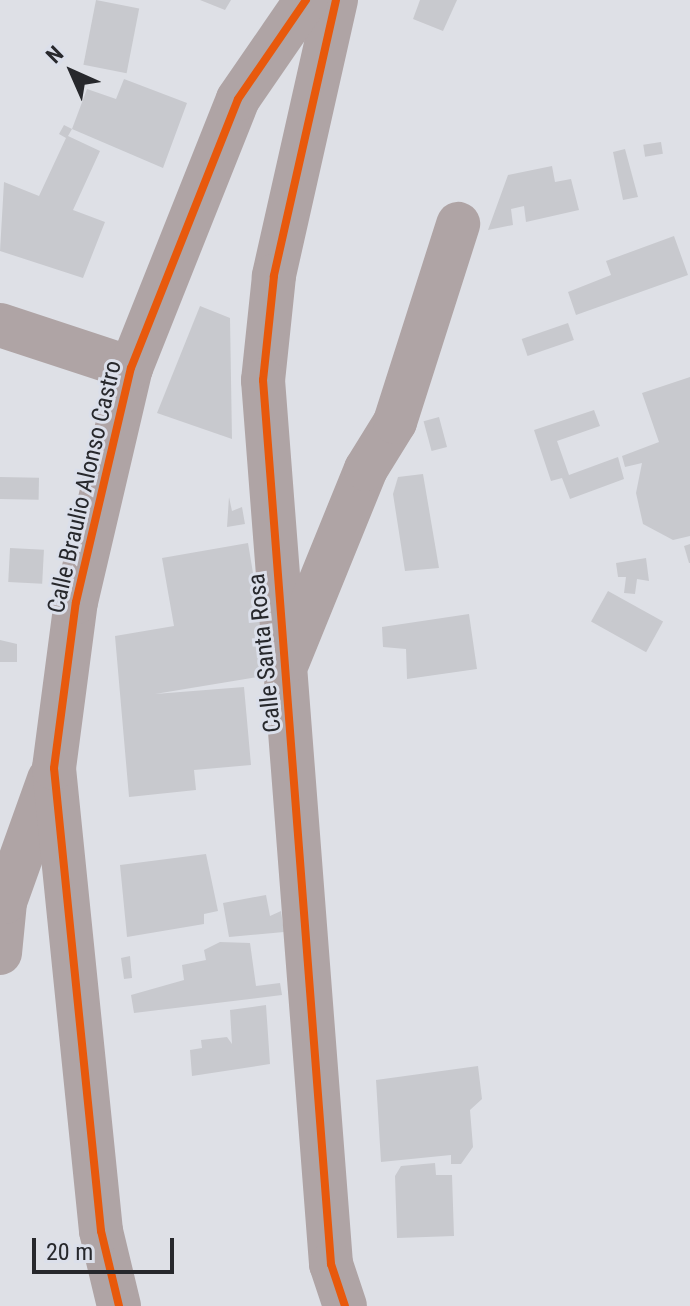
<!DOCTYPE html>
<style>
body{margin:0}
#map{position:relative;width:690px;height:1306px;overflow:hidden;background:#dee0e6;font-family:"Roboto Condensed",sans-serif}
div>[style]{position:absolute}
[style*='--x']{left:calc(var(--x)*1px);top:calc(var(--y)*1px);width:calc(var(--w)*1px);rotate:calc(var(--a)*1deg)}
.building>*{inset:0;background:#c8c9ce;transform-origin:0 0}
.minor>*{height:44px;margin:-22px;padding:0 22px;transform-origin:22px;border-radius:22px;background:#afa4a5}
.cycleway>*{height:8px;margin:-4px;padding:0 4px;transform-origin:4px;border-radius:4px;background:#e8590c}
span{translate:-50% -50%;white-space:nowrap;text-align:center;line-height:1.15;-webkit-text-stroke:6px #dbdfea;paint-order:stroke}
.street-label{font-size:24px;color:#27282c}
.north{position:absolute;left:32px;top:32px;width:80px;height:80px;-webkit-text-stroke:6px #dbdfea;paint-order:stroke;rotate:315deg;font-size:22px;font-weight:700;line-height:32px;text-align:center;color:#27282c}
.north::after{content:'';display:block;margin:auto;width:28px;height:36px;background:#27282c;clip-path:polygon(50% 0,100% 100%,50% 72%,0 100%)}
.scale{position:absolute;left:32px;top:1238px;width:142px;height:36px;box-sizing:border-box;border:4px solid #27282c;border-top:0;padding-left:10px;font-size:24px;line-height:28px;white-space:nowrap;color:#27282c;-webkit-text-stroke:6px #dbdfea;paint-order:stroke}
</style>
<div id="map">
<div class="building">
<div style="left:96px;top:0;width:44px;height:66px;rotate:11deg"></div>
<div style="clip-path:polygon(200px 0,231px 0,225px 10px)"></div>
<div style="clip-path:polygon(420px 0,457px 0,443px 31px,413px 19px)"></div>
<div style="clip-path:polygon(124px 79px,187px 103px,163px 168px,72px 129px,68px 136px,100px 151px,73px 210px,105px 222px,83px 278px,0 251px,4px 182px,39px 196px,66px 138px,59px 134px,64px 125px,72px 129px,87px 89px,116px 99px)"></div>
<div style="left:661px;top:142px;width:12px;height:18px;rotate:81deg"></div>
<div style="clip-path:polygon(625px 149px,638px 197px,623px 200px,613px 152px)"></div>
<div style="clip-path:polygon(552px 166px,555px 182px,571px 179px,579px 210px,526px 222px,524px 206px,511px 209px,513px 225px,488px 230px,508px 175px)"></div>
<div style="clip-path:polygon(674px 236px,688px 275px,576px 315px,568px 292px,611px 275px,606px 261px)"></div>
<div style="clip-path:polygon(200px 306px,230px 318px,232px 439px,157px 413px)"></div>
<div style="left:568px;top:323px;width:18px;height:49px;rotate:71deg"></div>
<div style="clip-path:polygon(690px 377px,690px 536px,673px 540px,643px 524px,636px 493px,642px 463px,625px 467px,622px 456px,659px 442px,642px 393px)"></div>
<div style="clip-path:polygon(594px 410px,600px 426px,557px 441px,569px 475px,618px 457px,624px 479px,570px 499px,562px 478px,551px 481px,534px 430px)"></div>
<div style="left:439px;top:417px;width:31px;height:16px;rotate:75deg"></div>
<div style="clip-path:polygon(423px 474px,439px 568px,405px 571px,393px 494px,398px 477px)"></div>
<div style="left:0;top:477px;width:39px;height:22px;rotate:1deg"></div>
<div style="clip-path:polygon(229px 497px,232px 511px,242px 507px,245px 524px,227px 527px)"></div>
<div style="clip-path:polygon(248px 543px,270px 675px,155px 694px,244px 687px,251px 765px,194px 770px,196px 790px,129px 797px,115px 636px,174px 626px,162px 558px)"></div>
<div style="clip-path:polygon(690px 544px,690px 563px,689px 563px,684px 546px)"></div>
<div style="left:10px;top:548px;width:34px;height:34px;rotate:3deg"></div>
<div style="clip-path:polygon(646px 558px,649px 581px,637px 579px,635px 594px,624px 593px,626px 577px,618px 577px,616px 563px)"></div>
<div style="left:608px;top:591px;width:63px;height:35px;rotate:29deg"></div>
<div style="clip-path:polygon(469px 614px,477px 669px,407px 679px,406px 649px,383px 647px,382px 627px)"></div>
<div style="clip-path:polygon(0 640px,17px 644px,17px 662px,0 662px)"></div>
<div style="clip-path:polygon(206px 854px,218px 911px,204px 914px,204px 924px,127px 937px,120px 865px)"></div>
<div style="clip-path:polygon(266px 895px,270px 916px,281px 911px,284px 932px,229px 937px,223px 903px)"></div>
<div style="clip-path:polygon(220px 942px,250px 943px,256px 986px,280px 983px,282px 995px,134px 1013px,131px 995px,184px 980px,182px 965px,206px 960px,204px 950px)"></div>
<div style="clip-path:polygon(130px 956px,132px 978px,124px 979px,121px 958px)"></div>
<div style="clip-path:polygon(266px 1005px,270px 1064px,192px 1076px,190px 1050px,202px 1048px,201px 1040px,227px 1037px,232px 1044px,230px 1010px)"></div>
<div style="clip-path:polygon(478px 1066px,482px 1099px,470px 1110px,473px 1147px,461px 1164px,451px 1164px,451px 1155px,381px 1162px,376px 1080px)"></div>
<div style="clip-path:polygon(435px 1163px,436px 1175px,452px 1175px,454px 1236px,397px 1238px,395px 1176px,401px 1166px)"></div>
</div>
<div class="minor">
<div style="--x:336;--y:0;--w:283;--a:102.7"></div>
<div style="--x:274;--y:276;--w:105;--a:96"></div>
<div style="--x:263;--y:380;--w:887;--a:85.6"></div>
<div style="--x:331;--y:1264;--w:44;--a:71.6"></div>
<div style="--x:0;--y:325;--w:138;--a:18.2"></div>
<div style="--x:288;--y:661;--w:207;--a:-67.9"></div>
<div style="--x:366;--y:469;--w:55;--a:-58.3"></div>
<div style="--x:395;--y:422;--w:208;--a:-72.3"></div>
<div style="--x:0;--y:953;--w:51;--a:-84.4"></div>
<div style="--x:5;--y:902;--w:131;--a:-70.3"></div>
<div style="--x:119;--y:1306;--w:77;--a:-103.5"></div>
<div style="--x:101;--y:1231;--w:465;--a:-95.8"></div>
<div style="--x:54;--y:768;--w:167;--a:-82.5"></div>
<div style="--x:76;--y:602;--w:240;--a:-76.8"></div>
<div style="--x:131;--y:368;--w:289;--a:-68.3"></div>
<div style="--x:238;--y:99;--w:120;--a:-55.5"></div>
</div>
<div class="cycleway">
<div style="--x:336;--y:0;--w:283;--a:102.7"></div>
<div style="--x:274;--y:276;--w:105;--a:96"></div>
<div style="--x:263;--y:380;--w:887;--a:85.6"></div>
<div style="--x:331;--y:1264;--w:44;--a:71.6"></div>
<div style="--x:119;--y:1306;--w:77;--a:-103.5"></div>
<div style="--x:101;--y:1231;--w:465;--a:-95.8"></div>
<div style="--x:54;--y:768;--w:167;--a:-82.5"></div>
<div style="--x:76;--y:602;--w:240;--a:-76.8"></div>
<div style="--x:131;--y:368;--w:289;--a:-68.3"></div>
<div style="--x:238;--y:99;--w:120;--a:-55.5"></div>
</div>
<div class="street-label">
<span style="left:85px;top:487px;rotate:-77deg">Calle Braulio Alonso Castro</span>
<span style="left:265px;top:653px;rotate:-96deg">Calle Santa Rosa</span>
</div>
<div class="north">N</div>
<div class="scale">20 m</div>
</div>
